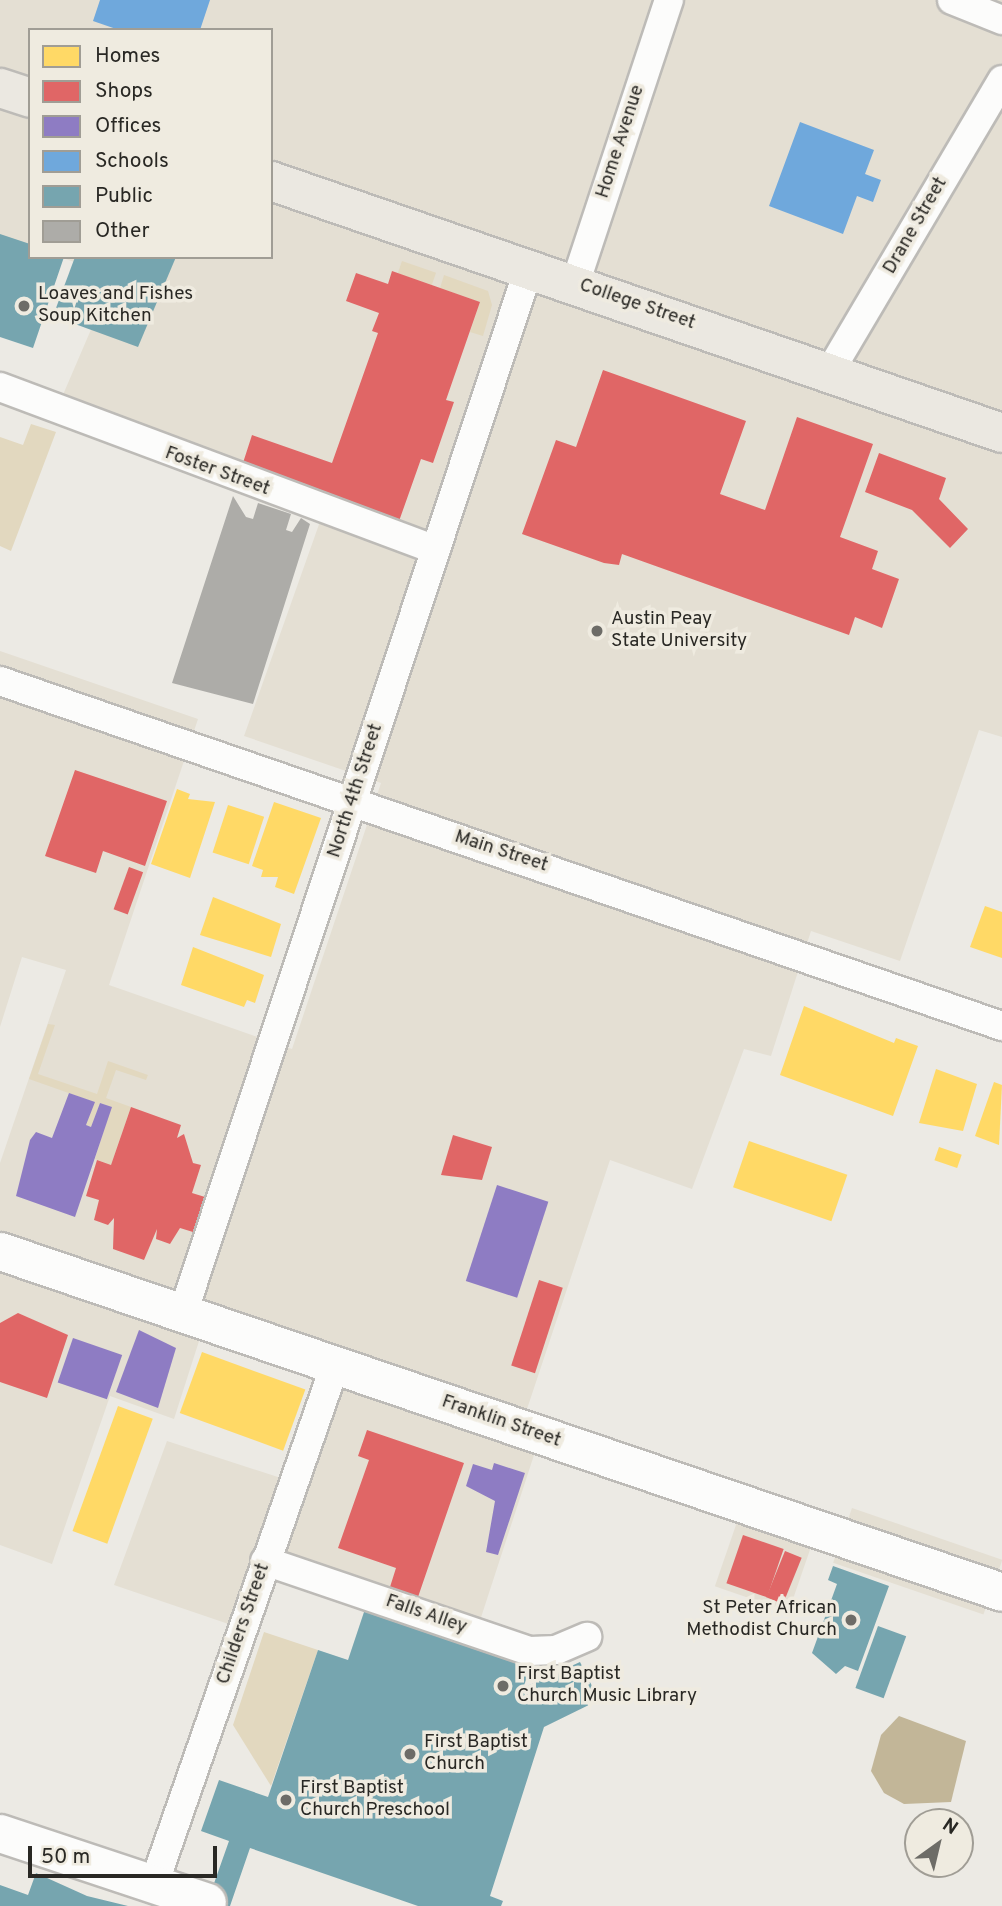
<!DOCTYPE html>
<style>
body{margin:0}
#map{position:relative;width:1002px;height:1906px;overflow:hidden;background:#eceae4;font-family:Overpass,sans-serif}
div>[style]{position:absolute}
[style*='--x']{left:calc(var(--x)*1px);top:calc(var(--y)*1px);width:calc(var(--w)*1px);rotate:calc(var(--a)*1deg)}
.built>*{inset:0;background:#e4dfd3;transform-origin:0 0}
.green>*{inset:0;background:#e2d8bf;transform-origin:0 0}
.water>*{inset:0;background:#c2b698}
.homes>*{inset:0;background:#ffd966;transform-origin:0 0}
.shops>*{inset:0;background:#e06666;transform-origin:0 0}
.offices>*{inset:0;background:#8e7cc3;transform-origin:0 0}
.schools>*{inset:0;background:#6fa8dc}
.public>*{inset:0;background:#76a5af;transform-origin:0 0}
.building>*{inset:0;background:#adaca8}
.roads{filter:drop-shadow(2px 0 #bdbbb7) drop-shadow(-2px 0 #bdbbb7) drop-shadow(0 2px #bdbbb7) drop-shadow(0 -2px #bdbbb7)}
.minor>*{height:28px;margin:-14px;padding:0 14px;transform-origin:14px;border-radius:14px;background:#fcfcfb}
.tertiary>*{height:37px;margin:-18.5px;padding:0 18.5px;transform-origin:18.5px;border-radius:18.5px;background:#fcfcfb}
.primary>*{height:38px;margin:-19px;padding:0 19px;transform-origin:19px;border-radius:19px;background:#ebe8e1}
.dots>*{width:19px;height:19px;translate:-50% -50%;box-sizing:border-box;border:4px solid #efebe0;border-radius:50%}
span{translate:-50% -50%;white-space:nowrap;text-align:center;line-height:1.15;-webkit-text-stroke:7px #efebe0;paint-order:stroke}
.street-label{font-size:19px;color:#292824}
.poi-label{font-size:19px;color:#292824}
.left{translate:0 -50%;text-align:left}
.right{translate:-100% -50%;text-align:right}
.legend{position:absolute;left:28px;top:28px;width:245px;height:231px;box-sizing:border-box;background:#efebe0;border:2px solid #a09d95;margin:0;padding:9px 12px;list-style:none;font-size:21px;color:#292824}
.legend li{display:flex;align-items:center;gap:14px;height:35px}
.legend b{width:35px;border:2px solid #a09d95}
.north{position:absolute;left:904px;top:1808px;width:70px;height:70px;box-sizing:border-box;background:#efebe0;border:2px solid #a09d95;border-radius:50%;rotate:34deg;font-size:19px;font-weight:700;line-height:28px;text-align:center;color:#292824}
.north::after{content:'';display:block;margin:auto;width:24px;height:32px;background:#6d6c67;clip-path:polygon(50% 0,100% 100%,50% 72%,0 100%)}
.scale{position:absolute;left:28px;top:1846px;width:189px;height:32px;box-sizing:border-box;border:4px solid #292824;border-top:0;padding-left:9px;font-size:21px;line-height:24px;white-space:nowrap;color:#292824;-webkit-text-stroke:5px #efebe0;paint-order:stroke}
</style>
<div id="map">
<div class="built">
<div style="clip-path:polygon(0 0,1002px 0,1002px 737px,979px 730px,900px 961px,811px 931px,771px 1056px,744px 1049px,692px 1189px,610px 1160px,515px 1445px,535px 1452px,473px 1642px,272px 1573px,252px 1632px,114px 1585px,167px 1441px,281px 1478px,315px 1377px,200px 1338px,174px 1419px,110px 1396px,52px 1564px,0 1545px,0 1163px,66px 970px,22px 957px,0 1027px,0 651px,198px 719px,109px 985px,292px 1049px,381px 783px,244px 736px,328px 499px,59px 404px,114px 276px,60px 257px,271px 257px,271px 30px,30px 30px,30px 247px,0 237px)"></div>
<div style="left:852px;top:1508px;width:159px;height:58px;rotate:19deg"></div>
<div style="left:737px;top:1522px;width:78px;height:68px;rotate:19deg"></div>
</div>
<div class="green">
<div style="left:402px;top:261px;width:36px;height:13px;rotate:19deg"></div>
<div style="clip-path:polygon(444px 275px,488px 291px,492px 305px,483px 336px,470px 332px,480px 302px,440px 288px)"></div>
<div style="clip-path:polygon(31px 424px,56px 432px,11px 551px,0 546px,0 437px,23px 445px)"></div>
<div style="clip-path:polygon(48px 1024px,55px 1025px,38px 1074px,97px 1094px,108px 1061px,148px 1075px,146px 1080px,116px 1070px,106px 1098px,131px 1107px,111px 1165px,95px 1159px,111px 1107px,100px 1103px,91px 1127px,86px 1125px,94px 1102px,29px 1079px)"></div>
<div style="clip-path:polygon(264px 1632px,318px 1650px,271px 1786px,233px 1725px)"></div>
</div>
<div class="water">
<div style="clip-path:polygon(899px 1716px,966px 1741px,951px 1802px,904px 1804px,884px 1793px,871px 1771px,881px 1735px)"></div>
</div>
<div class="homes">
<div style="clip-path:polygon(177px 789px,190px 794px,188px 799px,215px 802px,190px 878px,151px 864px)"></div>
<div style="clip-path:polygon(274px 802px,321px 818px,294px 894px,275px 887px,278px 877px,261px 877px,263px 870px,252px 866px)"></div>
<div style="left:228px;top:805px;width:38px;height:50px;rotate:18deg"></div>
<div style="clip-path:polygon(213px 897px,281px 924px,271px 957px,200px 935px)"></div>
<div style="clip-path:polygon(985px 906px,1002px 912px,1002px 958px,970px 947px)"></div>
<div style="clip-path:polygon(193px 947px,264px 975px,255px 1003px,247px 1000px,244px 1007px,181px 985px)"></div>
<div style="clip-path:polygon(804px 1006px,894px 1043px,896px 1038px,918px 1046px,893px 1116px,780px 1075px)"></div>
<div style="clip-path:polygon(936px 1069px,977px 1084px,963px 1131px,919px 1123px)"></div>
<div style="clip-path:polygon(994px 1082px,1002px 1085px,999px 1145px,975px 1136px)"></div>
<div style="left:749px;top:1141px;width:104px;height:49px;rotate:19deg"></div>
<div style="left:939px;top:1147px;width:24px;height:14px;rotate:19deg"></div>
<div style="left:202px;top:1352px;width:110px;height:65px;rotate:20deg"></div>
<div style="left:118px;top:1406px;width:37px;height:133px;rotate:20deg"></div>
</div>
<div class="shops">
<div style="clip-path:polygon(392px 271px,480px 302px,446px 400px,454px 402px,433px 463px,421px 459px,398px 524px,241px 469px,252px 435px,332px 463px,378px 333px,372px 331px,379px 313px,346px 301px,356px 273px,388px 284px)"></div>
<div style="clip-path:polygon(603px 370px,746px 421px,720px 494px,765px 510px,797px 417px,873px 444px,840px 537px,878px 551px,872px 569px,899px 579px,882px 628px,855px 617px,849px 635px,622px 554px,619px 565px,604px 563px,522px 534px,556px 440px,576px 447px)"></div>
<div style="clip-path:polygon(879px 453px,946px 478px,939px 499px,968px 529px,950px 548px,912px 510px,865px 492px)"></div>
<div style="clip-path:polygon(75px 770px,167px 801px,145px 866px,103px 851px,96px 873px,45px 856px)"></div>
<div style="left:129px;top:867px;width:15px;height:45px;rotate:20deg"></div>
<div style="clip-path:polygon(131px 1107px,181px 1125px,177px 1138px,184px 1134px,193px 1163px,201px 1165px,192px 1193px,205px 1197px,193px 1232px,180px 1228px,170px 1244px,156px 1239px,157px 1229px,144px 1260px,113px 1249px,114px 1218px,108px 1225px,94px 1220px,99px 1200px,86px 1196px,97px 1160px,111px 1165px)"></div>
<div style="clip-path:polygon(453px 1135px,492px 1147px,482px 1180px,441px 1175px)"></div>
<div style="left:539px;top:1280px;width:25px;height:90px;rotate:18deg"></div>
<div style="clip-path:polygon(18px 1313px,68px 1335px,47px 1398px,0 1382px,0 1323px)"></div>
<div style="clip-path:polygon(367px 1430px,464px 1463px,418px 1597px,390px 1587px,396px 1568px,338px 1548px,369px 1460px,358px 1456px)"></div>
<div style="left:743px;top:1535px;width:43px;height:51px;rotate:19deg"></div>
<div style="left:785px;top:1551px;width:18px;height:50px;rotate:22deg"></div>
</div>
<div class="offices">
<div style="clip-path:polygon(69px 1093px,95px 1102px,86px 1125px,91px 1127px,100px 1103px,112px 1107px,75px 1217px,16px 1196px,30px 1140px,36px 1132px,52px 1138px)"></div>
<div style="left:497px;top:1185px;width:54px;height:101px;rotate:18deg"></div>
<div style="clip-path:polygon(139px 1330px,176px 1348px,158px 1408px,116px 1392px)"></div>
<div style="left:73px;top:1338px;width:52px;height:47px;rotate:19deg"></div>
<div style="clip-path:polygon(494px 1463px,525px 1473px,498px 1555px,486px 1552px,495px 1501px,466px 1486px,473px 1464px,492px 1470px)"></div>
</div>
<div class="schools">
<div style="clip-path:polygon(100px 0,210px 0,200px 30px,119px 30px,93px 21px)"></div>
<div style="clip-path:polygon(800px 122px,874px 150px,865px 174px,881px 180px,873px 202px,857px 196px,843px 234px,769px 206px)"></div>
</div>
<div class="public">
<div style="clip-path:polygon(0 234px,30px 244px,30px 257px,64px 257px,33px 348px,0 337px)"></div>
<div style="clip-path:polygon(75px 257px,176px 257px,138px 347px,53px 316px)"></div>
<div style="clip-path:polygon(833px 1566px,889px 1586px,858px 1671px,845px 1666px,836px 1674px,812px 1653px,837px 1584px,828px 1580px)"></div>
<div style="clip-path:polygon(366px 1606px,532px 1664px,523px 1688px,580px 1662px,599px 1700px,544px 1727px,490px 1896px,503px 1901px,501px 1906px,418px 1906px,250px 1848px,230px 1906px,206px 1906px,229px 1841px,201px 1831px,219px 1780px,268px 1797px,318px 1650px,348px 1660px)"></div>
<div style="left:878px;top:1626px;width:30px;height:66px;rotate:20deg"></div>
<div style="clip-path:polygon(36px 1873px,87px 1896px,128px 1906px,0 1906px,0 1885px,28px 1895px)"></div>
</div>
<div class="building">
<div style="clip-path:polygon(233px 496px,246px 517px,253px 519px,258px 503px,291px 514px,286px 530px,292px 532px,301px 518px,310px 524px,253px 704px,172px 683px)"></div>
</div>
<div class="roads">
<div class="minor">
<div style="--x:952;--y:0;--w:54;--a:21.8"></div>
<div style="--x:575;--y:284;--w:299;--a:-71.7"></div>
<div style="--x:830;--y:371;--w:338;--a:-59.4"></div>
<div style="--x:0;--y:387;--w:465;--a:20.5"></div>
<div style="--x:0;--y:681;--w:1060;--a:19"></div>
<div style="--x:183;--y:1313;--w:1101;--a:-71.68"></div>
<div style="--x:265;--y:1561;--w:280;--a:18.8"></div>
<div style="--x:530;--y:1651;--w:26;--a:-2"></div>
<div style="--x:556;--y:1650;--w:34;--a:-23"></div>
<div style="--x:154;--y:1884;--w:550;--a:-70.77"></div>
</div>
<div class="tertiary">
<div style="--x:0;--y:1251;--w:1058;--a:18.79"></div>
<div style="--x:0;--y:1833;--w:218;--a:18.4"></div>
</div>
<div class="primary">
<div style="--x:0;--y:88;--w:32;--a:18"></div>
<div style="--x:271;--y:181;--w:773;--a:19.02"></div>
</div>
</div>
<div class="dots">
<div style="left:24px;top:306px;background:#6d6c67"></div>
<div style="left:597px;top:631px;background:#6d6c67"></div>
<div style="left:851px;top:1620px;background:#6d6c67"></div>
<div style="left:503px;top:1686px;background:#6d6c67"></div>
<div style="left:410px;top:1754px;background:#6d6c67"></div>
<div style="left:286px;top:1800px;background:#6d6c67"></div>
</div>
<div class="street-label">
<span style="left:621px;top:142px;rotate:-72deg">Home Avenue</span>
<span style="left:916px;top:226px;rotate:-60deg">Drane Street</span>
<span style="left:637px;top:305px;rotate:19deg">College Street</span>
<span style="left:217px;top:472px;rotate:20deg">Foster Street</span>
<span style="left:356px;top:791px;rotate:-72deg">North 4th Street</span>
<span style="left:501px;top:852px;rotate:18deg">Main Street</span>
<span style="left:501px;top:1422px;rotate:19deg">Franklin Street</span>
<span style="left:426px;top:1615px;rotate:19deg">Falls Alley</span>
<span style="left:244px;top:1624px;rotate:-71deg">Childers Street</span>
</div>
<div class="poi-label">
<span class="left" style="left:38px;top:306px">Loaves and Fishes<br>Soup Kitchen</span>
<span class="left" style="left:611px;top:631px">Austin Peay<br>State University</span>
<span class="right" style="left:837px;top:1620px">St Peter African<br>Methodist Church</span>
<span class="left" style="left:517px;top:1686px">First Baptist<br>Church Music Library</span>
<span class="left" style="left:424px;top:1754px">First Baptist<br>Church</span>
<span class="left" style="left:300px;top:1800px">First Baptist<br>Church Preschool</span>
</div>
<ul class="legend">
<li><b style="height:19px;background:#ffd966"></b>Homes</li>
<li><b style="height:19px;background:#e06666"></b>Shops</li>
<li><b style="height:19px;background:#8e7cc3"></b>Offices</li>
<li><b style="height:19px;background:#6fa8dc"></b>Schools</li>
<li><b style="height:19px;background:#76a5af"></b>Public</li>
<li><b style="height:19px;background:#adaca8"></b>Other</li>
</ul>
<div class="north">N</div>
<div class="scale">50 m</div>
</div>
